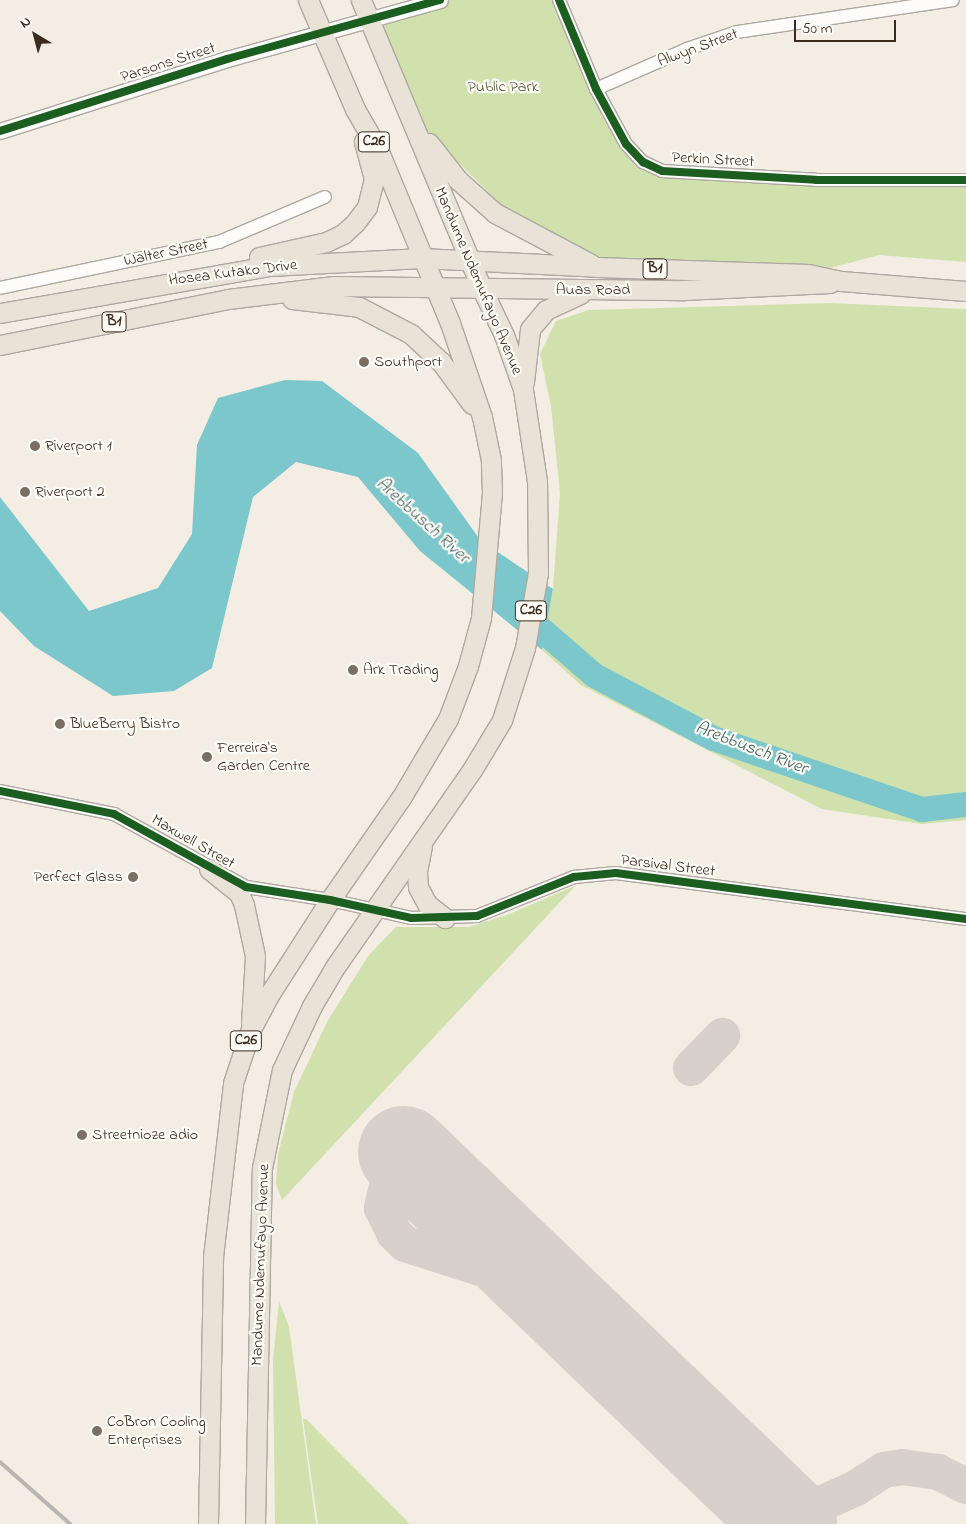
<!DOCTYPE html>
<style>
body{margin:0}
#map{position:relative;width:966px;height:1524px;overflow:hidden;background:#f3ede4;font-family:"Indie Flower",sans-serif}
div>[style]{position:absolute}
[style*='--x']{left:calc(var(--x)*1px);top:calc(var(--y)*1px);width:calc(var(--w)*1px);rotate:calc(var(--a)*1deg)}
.green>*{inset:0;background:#d0e1ae}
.water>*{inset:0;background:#7bc7cb}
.river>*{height:25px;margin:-12.5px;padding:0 12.5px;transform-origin:12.5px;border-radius:12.5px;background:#7bc7cb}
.taxiway>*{height:36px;margin:-18px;padding:0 18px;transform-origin:18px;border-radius:18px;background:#d6d1cb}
.runway>*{height:92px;margin:-46px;padding:0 46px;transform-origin:46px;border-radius:46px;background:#d6d1cb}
.roads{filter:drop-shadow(1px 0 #aea8a1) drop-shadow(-1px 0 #aea8a1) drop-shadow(0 1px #aea8a1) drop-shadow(0 -1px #aea8a1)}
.minor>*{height:12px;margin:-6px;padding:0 6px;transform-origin:6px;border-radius:6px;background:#fdfcfb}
.tertiary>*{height:15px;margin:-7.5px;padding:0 7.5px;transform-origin:7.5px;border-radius:7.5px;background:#fdfcfb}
.primary>*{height:19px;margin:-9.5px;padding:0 9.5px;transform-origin:9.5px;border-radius:9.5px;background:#e9e3d7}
.rail>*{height:4px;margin:-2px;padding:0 2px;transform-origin:2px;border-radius:2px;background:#b8b5b2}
.cycleway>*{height:8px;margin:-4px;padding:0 4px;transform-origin:4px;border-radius:4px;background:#1b5e20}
.dots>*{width:14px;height:14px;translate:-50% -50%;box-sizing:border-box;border:2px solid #fdfcf7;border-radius:50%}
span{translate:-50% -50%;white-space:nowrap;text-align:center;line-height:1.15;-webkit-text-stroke:4.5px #fdfcf7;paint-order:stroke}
.shield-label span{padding:1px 4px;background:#fdfcf7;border:1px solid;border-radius:4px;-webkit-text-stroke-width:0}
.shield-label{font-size:15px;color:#3b2a1e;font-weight:700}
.street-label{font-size:16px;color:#3b2a1e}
.park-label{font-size:16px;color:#595637}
.poi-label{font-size:16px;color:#3b2a1e}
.left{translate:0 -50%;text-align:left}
.right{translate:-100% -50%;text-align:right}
.water-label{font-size:18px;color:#40625f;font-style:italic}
.north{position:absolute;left:10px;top:10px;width:50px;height:50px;-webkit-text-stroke:4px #fdfcf7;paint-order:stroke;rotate:323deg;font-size:14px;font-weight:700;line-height:20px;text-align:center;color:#3b2a1e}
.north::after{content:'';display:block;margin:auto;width:18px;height:22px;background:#3b2a1e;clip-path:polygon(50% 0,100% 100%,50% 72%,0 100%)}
.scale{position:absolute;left:794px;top:20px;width:102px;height:22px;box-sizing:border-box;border:2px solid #3b2a1e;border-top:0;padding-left:6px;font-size:15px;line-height:18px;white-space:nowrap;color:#3b2a1e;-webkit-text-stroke:4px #fdfcf7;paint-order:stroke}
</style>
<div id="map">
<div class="green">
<div style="clip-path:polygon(440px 0,559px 0,626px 144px,662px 171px,966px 180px,966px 262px,879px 255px,808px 274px,597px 267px,505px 209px,409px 113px,369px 20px)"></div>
<div style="clip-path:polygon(829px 303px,966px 309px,966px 820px,922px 824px,822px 809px,581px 685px,542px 650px,553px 589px,560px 493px,551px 406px,540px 354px,556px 321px,589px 310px)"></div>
<div style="clip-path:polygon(575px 886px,282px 1200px,276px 1184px,278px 1154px,294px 1092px,327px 1022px,368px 956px,396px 927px,468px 927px,507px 915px)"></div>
<div style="clip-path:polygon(279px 1301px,289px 1327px,316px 1524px,275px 1524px,273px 1361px)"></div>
<div style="clip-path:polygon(303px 1419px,306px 1419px,410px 1524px,318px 1524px)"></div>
</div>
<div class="water">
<div style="clip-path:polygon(285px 380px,322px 381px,418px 453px,481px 541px,553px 589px,542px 650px,420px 551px,358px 477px,296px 462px,253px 497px,212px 668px,174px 691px,113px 696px,34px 646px,0 611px,0 497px,89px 611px,158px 588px,192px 534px,197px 445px,218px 398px)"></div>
</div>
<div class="river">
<div style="--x:520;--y:611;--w:98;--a:40.9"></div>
<div style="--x:594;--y:675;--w:135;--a:27.9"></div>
<div style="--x:713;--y:738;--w:221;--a:18.8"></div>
<div style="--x:922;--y:809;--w:44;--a:-6.5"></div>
</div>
<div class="taxiway">
<div style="--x:691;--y:1068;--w:45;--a:-45.9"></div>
<div style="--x:417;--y:1165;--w:21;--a:157"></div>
<div style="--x:398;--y:1173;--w:17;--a:130"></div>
<div style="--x:387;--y:1186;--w:23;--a:103"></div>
<div style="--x:382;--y:1208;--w:28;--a:64"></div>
<div style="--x:394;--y:1233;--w:16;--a:45"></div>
<div style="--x:405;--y:1244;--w:148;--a:17.7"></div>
<div style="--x:758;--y:1492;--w:25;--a:29"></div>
<div style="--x:780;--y:1504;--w:34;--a:5"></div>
<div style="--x:814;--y:1507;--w:46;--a:-24.3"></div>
<div style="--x:856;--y:1488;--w:33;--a:-33"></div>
<div style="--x:884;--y:1470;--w:18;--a:-9"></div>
<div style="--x:902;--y:1467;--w:36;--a:8"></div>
<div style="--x:938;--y:1472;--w:31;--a:27"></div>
</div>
<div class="runway">
<div style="--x:404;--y:1152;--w:537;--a:43.87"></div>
</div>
<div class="roads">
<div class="minor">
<div style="--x:559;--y:0;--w:96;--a:67.4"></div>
<div style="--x:596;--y:89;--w:63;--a:61.4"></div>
<div style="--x:626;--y:144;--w:25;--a:47"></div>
<div style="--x:643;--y:162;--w:21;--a:25"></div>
<div style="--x:662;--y:171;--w:154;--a:3.3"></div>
<div style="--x:816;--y:180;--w:150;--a:0"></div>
<div style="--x:596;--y:89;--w:99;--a:-23.7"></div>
<div style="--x:687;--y:49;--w:53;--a:-18.8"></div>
<div style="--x:737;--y:32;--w:218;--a:-8.4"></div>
<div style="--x:0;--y:288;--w:224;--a:-11.9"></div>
<div style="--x:219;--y:242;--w:115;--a:-23"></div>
<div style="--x:0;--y:791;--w:116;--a:11.4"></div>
<div style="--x:114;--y:814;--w:151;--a:28.9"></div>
<div style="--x:246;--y:887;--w:85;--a:8.8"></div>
<div style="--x:330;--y:900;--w:83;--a:12.5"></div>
<div style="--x:411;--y:918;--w:66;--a:-1.7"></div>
<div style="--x:477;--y:916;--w:105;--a:-21.9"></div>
<div style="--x:574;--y:877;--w:42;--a:-5.4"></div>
<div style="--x:616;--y:873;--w:353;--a:7.5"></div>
</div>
<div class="tertiary">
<div style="--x:0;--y:131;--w:238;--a:-17.6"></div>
<div style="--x:227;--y:59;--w:221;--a:-15.5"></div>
</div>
<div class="primary">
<div style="--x:429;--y:143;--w:47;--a:51.9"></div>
<div style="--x:458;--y:180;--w:50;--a:41.7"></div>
<div style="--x:495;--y:213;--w:109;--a:28"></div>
<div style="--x:259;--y:257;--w:69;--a:-12.6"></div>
<div style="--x:326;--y:242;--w:19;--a:-25"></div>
<div style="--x:343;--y:234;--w:16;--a:-43"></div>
<div style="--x:355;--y:223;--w:20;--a:-53"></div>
<div style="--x:367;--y:207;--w:29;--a:-76"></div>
<div style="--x:374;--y:179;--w:39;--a:-105"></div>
<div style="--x:292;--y:299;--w:67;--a:6.8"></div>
<div style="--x:359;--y:307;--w:59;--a:27.4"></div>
<div style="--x:411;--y:334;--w:41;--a:43"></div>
<div style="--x:441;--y:362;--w:52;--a:53.6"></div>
<div style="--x:0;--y:313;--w:274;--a:-9.9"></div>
<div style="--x:270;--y:266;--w:152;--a:-3"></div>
<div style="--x:422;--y:258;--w:175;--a:2.9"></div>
<div style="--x:597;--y:267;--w:211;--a:1.9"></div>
<div style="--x:808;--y:274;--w:34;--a:12"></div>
<div style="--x:841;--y:281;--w:125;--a:4.6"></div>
<div style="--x:0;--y:345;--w:233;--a:-11.4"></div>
<div style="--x:228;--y:299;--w:107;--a:-7"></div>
<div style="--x:334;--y:286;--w:350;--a:0.7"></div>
<div style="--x:684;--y:290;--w:146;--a:-2.7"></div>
<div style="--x:524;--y:382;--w:53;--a:-83.5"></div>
<div style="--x:530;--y:329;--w:25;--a:-50"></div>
<div style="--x:546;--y:310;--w:38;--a:-25"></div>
<div style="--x:422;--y:846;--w:26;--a:101"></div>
<div style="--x:417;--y:872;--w:15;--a:86"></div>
<div style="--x:418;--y:887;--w:19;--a:62"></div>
<div style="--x:427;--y:904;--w:23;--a:38"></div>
<div style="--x:209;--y:869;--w:38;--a:39"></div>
<div style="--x:239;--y:893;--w:13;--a:67"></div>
<div style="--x:244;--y:905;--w:52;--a:77.8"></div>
<div style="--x:255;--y:956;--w:67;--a:93.4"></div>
<div style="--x:208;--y:1524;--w:267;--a:-88.9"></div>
<div style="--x:213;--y:1257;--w:175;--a:-83.4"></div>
<div style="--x:233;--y:1083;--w:57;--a:-71.6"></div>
<div style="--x:251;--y:1029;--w:38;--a:-62"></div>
<div style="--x:269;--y:995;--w:113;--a:-57.3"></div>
<div style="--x:330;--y:900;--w:124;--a:-55.2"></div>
<div style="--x:401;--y:798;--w:92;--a:-59.3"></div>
<div style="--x:448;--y:719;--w:57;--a:-69.3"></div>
<div style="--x:468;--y:666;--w:50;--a:-74.8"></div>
<div style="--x:481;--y:618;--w:125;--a:-85"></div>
<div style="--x:492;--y:493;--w:33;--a:-92"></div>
<div style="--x:491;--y:460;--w:44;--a:-101.8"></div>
<div style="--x:482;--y:417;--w:99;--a:-108.8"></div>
<div style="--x:450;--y:323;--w:188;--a:-112.5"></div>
<div style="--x:378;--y:149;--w:46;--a:-119.9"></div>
<div style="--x:355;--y:109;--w:119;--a:-113.3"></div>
<div style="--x:255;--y:1524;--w:356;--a:-88.9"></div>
<div style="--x:262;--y:1168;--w:100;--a:-78.5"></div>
<div style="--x:282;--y:1070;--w:71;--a:-64.9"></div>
<div style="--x:312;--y:1006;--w:45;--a:-59.5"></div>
<div style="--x:335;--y:967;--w:240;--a:-55.2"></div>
<div style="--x:472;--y:770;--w:58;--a:-59"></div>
<div style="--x:502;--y:720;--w:76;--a:-72.3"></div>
<div style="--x:525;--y:648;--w:76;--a:-80.2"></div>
<div style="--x:538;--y:573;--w:92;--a:-90.6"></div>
<div style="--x:537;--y:481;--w:93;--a:-98.7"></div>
<div style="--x:523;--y:389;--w:57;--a:-109.4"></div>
<div style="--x:504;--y:335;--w:53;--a:-115.6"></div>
<div style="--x:481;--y:287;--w:311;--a:-112.7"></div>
</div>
</div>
<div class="rail">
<div style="--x:0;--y:1462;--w:94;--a:41.5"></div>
</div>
<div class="cycleway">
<div style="--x:559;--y:0;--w:96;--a:67.4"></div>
<div style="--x:596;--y:89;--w:63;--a:61.4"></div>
<div style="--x:626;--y:144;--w:25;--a:47"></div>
<div style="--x:643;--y:162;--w:21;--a:25"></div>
<div style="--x:662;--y:171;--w:154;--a:3.3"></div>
<div style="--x:816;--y:180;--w:150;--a:0"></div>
<div style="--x:0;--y:131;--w:238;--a:-17.6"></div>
<div style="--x:227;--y:59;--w:221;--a:-15.5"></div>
<div style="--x:0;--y:791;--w:116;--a:11.4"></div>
<div style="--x:114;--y:814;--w:151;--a:28.9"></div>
<div style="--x:246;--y:887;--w:85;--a:8.8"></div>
<div style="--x:330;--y:900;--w:83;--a:12.5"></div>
<div style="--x:411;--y:918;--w:66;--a:-1.7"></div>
<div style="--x:477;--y:916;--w:105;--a:-21.9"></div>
<div style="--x:574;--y:877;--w:42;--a:-5.4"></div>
<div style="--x:616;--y:873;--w:353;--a:7.5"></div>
</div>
<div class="dots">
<div style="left:364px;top:362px;background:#7b6e63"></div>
<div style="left:35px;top:446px;background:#7b6e63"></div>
<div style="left:25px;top:492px;background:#7b6e63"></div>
<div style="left:353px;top:670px;background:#7b6e63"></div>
<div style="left:60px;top:724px;background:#7b6e63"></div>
<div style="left:207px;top:757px;background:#7b6e63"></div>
<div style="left:133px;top:877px;background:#7b6e63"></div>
<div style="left:82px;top:1135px;background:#7b6e63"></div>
<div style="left:97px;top:1431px;background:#7b6e63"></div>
</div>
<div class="shield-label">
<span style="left:374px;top:142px">C26</span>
<span style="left:655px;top:269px">B1</span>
<span style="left:114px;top:322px">B1</span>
<span style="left:531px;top:611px">C26</span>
<span style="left:246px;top:1041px">C26</span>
</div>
<div class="street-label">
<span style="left:698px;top:48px;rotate:-20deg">Alwyn Street</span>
<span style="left:168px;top:63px;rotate:-18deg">Parsons Street</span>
<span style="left:713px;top:160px;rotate:3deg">Perkin Street</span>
<span style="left:166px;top:253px;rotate:-12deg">Walter Street</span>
<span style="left:233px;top:273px;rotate:-7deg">Hosea Kutako Drive</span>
<span style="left:478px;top:281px;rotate:67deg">Mandume Ndemufayo Avenue</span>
<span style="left:593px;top:290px">Auas Road</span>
<span style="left:193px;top:842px;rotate:30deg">Maxwell Street</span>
<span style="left:668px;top:866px;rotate:7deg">Parsival Street</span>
<span style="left:261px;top:1265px;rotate:-88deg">Mandume Ndemufayo Avenue</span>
</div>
<div class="park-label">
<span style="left:503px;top:87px">Public Park</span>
</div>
<div class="poi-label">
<span class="left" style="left:374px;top:362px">Southport</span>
<span class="left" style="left:45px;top:446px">Riverport 1</span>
<span class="left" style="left:35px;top:492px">Riverport 2</span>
<span class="left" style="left:363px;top:670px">Ark Trading</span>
<span class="left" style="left:70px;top:724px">BlueBerry Bistro</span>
<span class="left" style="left:217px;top:757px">Ferreira's<br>Garden Centre</span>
<span class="right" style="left:123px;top:877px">Perfect Glass</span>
<span class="left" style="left:92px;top:1135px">Streetnioze adio</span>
<span class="left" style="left:107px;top:1431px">CoBron Cooling<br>Enterprises</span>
</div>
<div class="water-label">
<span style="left:422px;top:521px;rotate:42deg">Arebbusch River</span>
<span style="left:751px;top:749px;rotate:21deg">Arebbusch River</span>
</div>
<div class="north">N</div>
<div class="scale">50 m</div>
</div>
